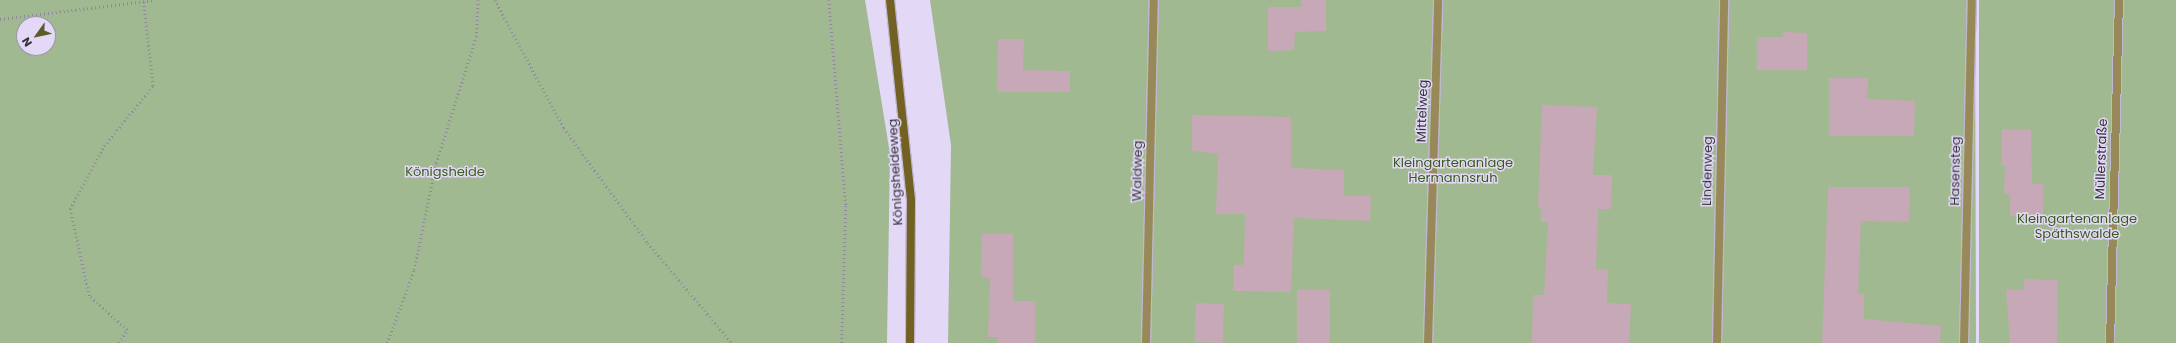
<!DOCTYPE html>
<meta charset="utf-8">
<style>
body{margin:0}
#map{position:relative;width:2176px;height:343px;overflow:hidden;background:#e3d9f7;font-family:Poppins,sans-serif}
div>[style]{position:absolute}
[style*='--x']{left:calc(var(--x)*1px);top:calc(var(--y)*1px);width:calc(var(--w)*1px);rotate:calc(var(--a)*1deg)}
.green>*{inset:0;background:#a0b990;transform-origin:0 0}
.building>*{inset:0;background:#c7a8b7;transform-origin:0 0}
.path>*{height:2.5px;margin-top:-1.25px;transform-origin:0;background:repeating-linear-gradient(90deg,#90899e 0 1px,transparent 0 4px)}
.roads{filter:drop-shadow(1px 0 #c0b7d2) drop-shadow(-1px 0 #c0b7d2) drop-shadow(0 1px #c0b7d2) drop-shadow(0 -1px #c0b7d2)}
.lane>*{height:8px;margin:-4px;padding:0 4px;transform-origin:4px;border-radius:4px;background:#988a58}
.secondary>*{height:8px;margin:-4px;padding:0 4px;transform-origin:4px;border-radius:4px;background:#726122}
span{translate:-50% -50%;white-space:nowrap;text-align:center;line-height:1.15;-webkit-text-stroke:3px #e3d9f7;paint-order:stroke}
.street-label{font-size:13px;color:#34313c}
.park-label{font-size:13px;color:#395b1b}
.north{position:absolute;left:16px;top:16px;width:40px;height:40px;box-sizing:border-box;background:#e3d9f7;border:1px solid #9d96ac;border-radius:50%;rotate:237deg;font-size:11px;font-weight:700;line-height:16px;text-align:center;color:#34313c}
.north::after{content:'';display:block;margin:auto;width:14px;height:18px;background:#5d5b28;clip-path:polygon(50% 0,100% 100%,50% 72%,0 100%)}
</style>
<div id="map">
<div class="green">
<div style="clip-path:polygon(evenodd,0 0,865px 0,890px 154px,887px 343px,0 343px,0 0,24px 24px,48px 24px,48px 48px,24px 48px,24px 24px)"></div>
<div style="clip-path:polygon(930px 0,1975px 0,1976px 343px,948px 343px,951px 145px)"></div>
<div style="left:1979px;top:0;width:197px;height:343px"></div>
</div>
<div class="building">
<div style="clip-path:polygon(1301px 0,1326px 0,1326px 31px,1295px 32px,1294px 50px,1268px 51px,1268px 7px,1301px 7px)"></div>
<div style="clip-path:polygon(1783px 32px,1807px 33px,1807px 70px,1757px 70px,1757px 37px,1783px 37px)"></div>
<div style="clip-path:polygon(998px 39px,1024px 39px,1023px 70px,1070px 71px,1070px 92px,997px 92px)"></div>
<div style="clip-path:polygon(1829px 78px,1868px 78px,1867px 99px,1915px 101px,1914px 136px,1829px 136px)"></div>
<div style="clip-path:polygon(1542px 105px,1597px 107px,1593px 175px,1612px 175px,1611px 209px,1598px 209px,1596px 269px,1608px 270px,1607px 303px,1631px 304px,1629px 343px,1532px 343px,1533px 295px,1544px 295px,1548px 222px,1541px 222px,1541px 208px,1538px 208px)"></div>
<div style="clip-path:polygon(1192px 115px,1291px 117px,1291px 168px,1344px 170px,1344px 196px,1371px 196px,1370px 221px,1294px 218px,1291px 292px,1233px 291px,1234px 265px,1244px 265px,1245px 214px,1216px 214px,1218px 154px,1192px 151px)"></div>
<div style="clip-path:polygon(2002px 129px,2031px 130px,2032px 184px,2043px 184px,2043px 216px,2010px 216px,2010px 194px,2004px 193px,2005px 166px,2001px 166px)"></div>
<div style="clip-path:polygon(1828px 187px,1910px 187px,1909px 222px,1861px 221px,1858px 294px,1864px 294px,1864px 319px,1941px 326px,1940px 343px,1822px 343px)"></div>
<div style="clip-path:polygon(982px 234px,1013px 234px,1013px 301px,1035px 301px,1035px 343px,998px 343px,998px 337px,988px 337px,990px 278px,981px 277px)"></div>
<div style="clip-path:polygon(2024px 279px,2058px 280px,2057px 343px,2010px 343px,2006px 290px,2024px 290px)"></div>
<div style="left:1297px;top:290px;width:33px;height:53px"></div>
<div style="left:1196px;top:303px;width:28px;height:39px;rotate:2deg"></div>
</div>
<div class="path">
<div style="--x:495;--y:0;--w:145;--a:61.7"></div>
<div style="--x:564;--y:128;--w:142;--a:53.9"></div>
<div style="--x:648;--y:243;--w:131;--a:50"></div>
<div style="--x:829;--y:0;--w:207;--a:85.3"></div>
<div style="--x:846;--y:206;--w:137;--a:91.7"></div>
<div style="--x:0;--y:19;--w:156;--a:-7"></div>
<div style="--x:119;--y:343;--w:15;--a:-58"></div>
<div style="--x:127;--y:330;--w:51;--a:-138.2"></div>
<div style="--x:89;--y:296;--w:89;--a:-102.3"></div>
<div style="--x:70;--y:209;--w:72;--a:-61.6"></div>
<div style="--x:104;--y:146;--w:77;--a:-50.8"></div>
<div style="--x:153;--y:86;--w:87;--a:-96.6"></div>
<div style="--x:387;--y:343;--w:78;--a:-69.7"></div>
<div style="--x:414;--y:270;--w:109;--a:-78.4"></div>
<div style="--x:436;--y:163;--w:132;--a:-72.4"></div>
<div style="--x:476;--y:37;--w:37;--a:-87"></div>
</div>
<div class="roads">
<div class="lane">
<div style="--x:1146;--y:343;--w:343;--a:-88.7"></div>
<div style="--x:1428;--y:343;--w:343;--a:-88.3"></div>
<div style="--x:1717;--y:343;--w:343;--a:-88.8"></div>
<div style="--x:1964;--y:343;--w:343;--a:-88.7"></div>
<div style="--x:2110;--y:343;--w:343;--a:-88.5"></div>
</div>
<div class="secondary">
<div style="--x:890;--y:0;--w:201;--a:84"></div>
<div style="--x:911;--y:200;--w:143;--a:90.4"></div>
</div>
</div>
<div class="street-label">
<span style="left:1423px;top:111px;rotate:-88deg">Mittelweg</span>
<span style="left:2102px;top:159px;rotate:-88deg">Müllerstraße</span>
<span style="left:1138px;top:171px;rotate:-89deg">Waldweg</span>
<span style="left:1708px;top:171px;rotate:-89deg">Lindenweg</span>
<span style="left:1956px;top:171px;rotate:-89deg">Hasensteg</span>
<span style="left:896px;top:172px;rotate:-93deg">Königsheideweg</span>
</div>
<div class="park-label">
<span style="left:1453px;top:171px">Kleingartenanlage<br>Hermannsruh</span>
<span style="left:445px;top:172px">Königsheide</span>
<span style="left:2077px;top:227px">Kleingartenanlage<br>Späthswalde</span>
</div>
<div class="north">N</div>
</div>
